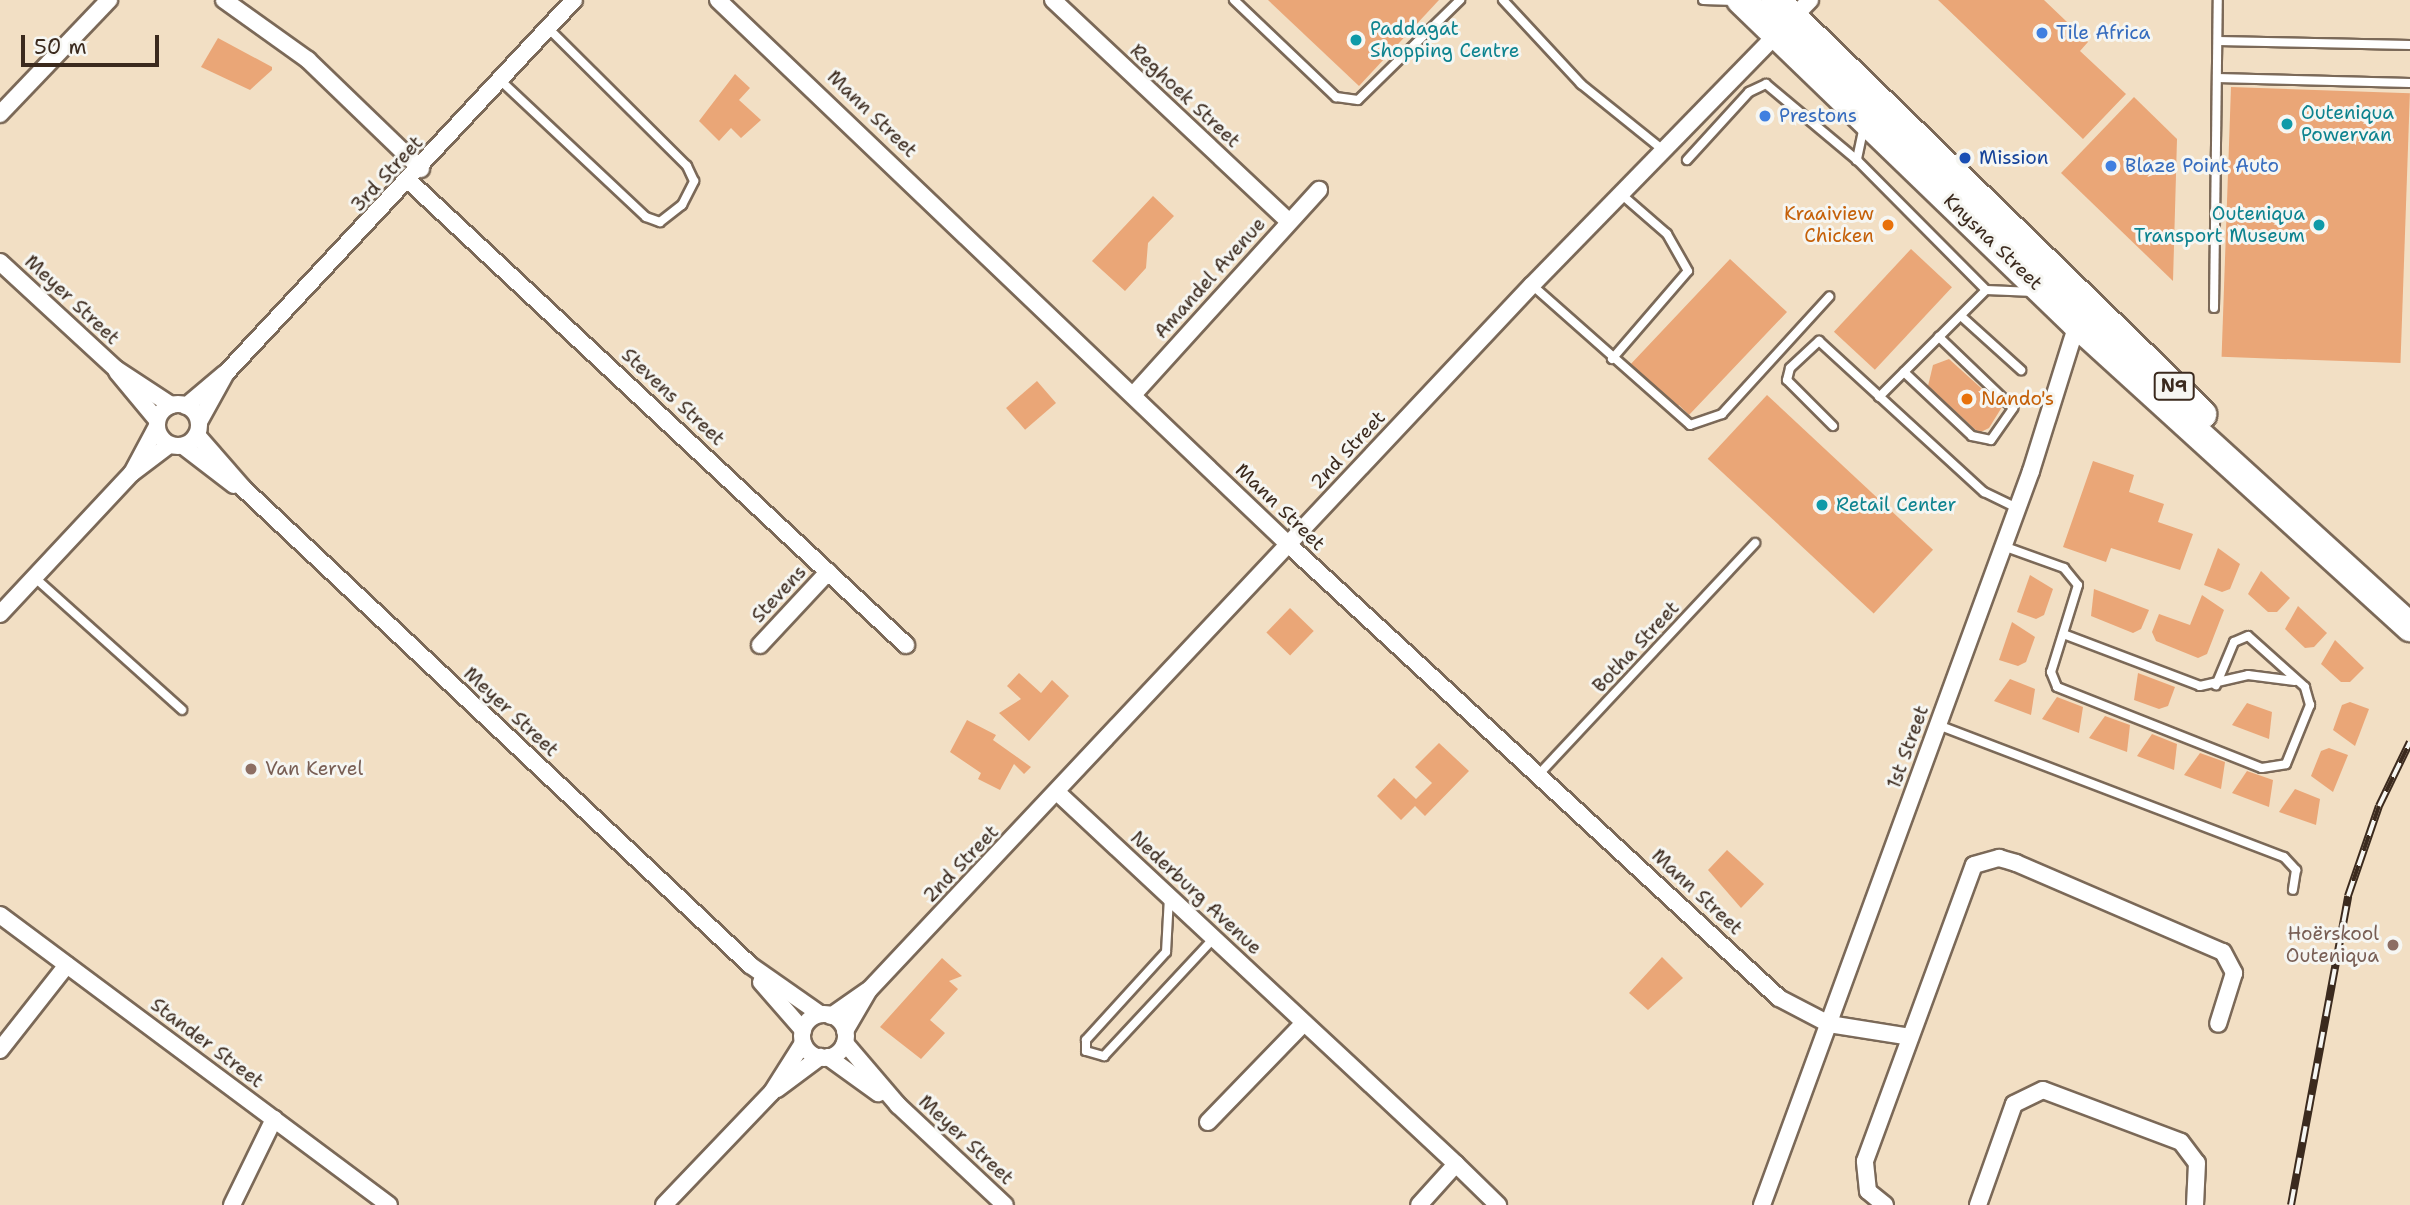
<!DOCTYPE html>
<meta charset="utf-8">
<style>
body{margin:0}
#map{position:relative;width:2410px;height:1205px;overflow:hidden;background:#f2dfc4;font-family:"Shantell Sans",sans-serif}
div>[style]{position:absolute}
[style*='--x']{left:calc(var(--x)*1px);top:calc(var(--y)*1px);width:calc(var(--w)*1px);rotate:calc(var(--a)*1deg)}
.building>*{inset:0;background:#eaa677;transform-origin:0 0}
.roads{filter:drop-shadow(2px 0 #7b6958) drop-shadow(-2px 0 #7b6958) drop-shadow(0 2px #7b6958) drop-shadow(0 -2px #7b6958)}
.lane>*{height:8px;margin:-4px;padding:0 4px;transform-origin:4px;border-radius:4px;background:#fff}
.street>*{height:16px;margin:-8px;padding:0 8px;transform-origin:8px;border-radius:8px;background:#fff}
.street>.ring{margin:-8px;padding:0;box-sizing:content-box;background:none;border:16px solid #fff;border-radius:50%}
.highway>*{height:28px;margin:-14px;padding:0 14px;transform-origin:14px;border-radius:14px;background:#fff}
.rail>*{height:8px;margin-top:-4px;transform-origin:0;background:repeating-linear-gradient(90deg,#f6f6f2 0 16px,#3b2a1e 0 32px);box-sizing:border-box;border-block:2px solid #3b2a1e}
.dots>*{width:19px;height:19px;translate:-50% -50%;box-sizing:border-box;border:4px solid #f6f6f2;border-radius:50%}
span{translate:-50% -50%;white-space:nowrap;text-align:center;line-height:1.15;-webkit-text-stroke:6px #f6f6f2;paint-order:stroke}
.shield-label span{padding:2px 5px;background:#f6f6f2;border:2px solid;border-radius:5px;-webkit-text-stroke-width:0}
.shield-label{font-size:18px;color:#3b2a1e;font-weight:700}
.culture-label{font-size:19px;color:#0d838f}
.left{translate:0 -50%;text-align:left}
.right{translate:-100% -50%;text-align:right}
.shop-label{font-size:19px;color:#366cbe}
.street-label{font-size:19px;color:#3b2a1e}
.transit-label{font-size:19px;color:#164399}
.food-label{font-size:19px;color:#c56008}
.education-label{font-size:19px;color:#785e54}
.scale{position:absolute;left:21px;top:35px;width:138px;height:32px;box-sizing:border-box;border:4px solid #3b2a1e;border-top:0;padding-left:9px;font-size:21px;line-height:24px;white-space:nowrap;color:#3b2a1e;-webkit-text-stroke:5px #f6f6f2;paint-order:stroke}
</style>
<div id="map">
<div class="building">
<div style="clip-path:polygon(1268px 0,1439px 0,1359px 86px)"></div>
<div style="clip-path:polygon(1938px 0,2044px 0,2088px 42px,2080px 51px,2126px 94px,2083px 139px)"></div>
<div style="clip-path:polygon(218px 38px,272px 67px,272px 70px,250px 90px,201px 67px)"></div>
<div style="clip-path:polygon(735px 74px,750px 88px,739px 100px,761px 120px,741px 138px,731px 128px,719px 141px,699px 121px)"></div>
<div style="left:2231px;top:87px;width:179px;height:270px;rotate:2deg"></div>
<div style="clip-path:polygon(2134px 97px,2177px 139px,2173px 281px,2061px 173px)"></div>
<div style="clip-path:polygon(1153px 196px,1174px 216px,1148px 243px,1146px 268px,1125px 291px,1092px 261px)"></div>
<div style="left:1911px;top:249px;width:56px;height:113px;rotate:43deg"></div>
<div style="clip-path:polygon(1730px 259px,1787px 312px,1689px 415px,1679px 405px,1674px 410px,1628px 367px)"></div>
<div style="clip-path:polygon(1949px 359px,2002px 407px,1989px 428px,1979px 433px,1928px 386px,1933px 365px)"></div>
<div style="left:1037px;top:381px;width:29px;height:41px;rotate:49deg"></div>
<div style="left:1767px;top:395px;width:227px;height:87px;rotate:43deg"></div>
<div style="clip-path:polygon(2093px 461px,2134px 475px,2129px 492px,2164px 504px,2158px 522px,2193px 534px,2180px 570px,2111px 548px,2106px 562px,2063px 547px)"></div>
<div style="clip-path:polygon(2218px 548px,2240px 564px,2230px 589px,2222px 592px,2204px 585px)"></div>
<div style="clip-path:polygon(2261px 571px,2290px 598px,2277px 612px,2268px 612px,2248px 594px)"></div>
<div style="clip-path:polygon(2030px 575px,2053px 589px,2044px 615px,2036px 619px,2017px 612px)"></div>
<div style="clip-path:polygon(2094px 589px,2149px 610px,2141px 629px,2133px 633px,2091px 616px)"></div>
<div style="clip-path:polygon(2202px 595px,2224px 610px,2207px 654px,2198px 658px,2156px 641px,2152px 632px,2159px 614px,2190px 625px)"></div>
<div style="clip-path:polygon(2298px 606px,2327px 633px,2314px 647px,2305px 648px,2285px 629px)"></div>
<div style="left:1290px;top:608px;width:33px;height:34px;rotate:44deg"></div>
<div style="clip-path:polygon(2012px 622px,2035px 637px,2026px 662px,2018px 666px,1999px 660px)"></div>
<div style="clip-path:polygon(2335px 640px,2364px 668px,2350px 682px,2341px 682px,2321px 664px)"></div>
<div style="clip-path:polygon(1019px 673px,1041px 693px,1052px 680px,1069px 696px,1029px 741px,999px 713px,1021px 699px,1007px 686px)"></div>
<div style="clip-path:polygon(2138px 673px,2175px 687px,2168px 706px,2159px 709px,2134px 700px)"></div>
<div style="clip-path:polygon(2010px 679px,2035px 689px,2031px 715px,1994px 701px)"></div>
<div style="clip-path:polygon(2057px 697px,2083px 707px,2079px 733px,2042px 719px)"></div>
<div style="clip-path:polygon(2350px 702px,2369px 709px,2355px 746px,2333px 730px,2342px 705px)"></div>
<div style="clip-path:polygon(2247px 703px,2272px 712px,2269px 739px,2232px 725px)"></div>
<div style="clip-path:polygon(2105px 716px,2130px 725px,2127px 752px,2089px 738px)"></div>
<div style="clip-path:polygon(967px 720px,996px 735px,993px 740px,1031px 767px,1024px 774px,1014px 764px,1000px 790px,978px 779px,981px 773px,950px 752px)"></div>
<div style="clip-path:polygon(2152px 734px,2177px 744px,2174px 770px,2137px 756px)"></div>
<div style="clip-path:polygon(1439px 743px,1469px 771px,1425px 816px,1415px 806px,1401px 820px,1377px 796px,1394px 778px,1416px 799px,1432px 783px,1415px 767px)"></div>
<div style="clip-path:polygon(2329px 748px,2348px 755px,2333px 792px,2311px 776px,2321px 751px)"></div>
<div style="clip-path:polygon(2200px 753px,2225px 762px,2221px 789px,2184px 775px)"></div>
<div style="clip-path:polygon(2247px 771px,2273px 780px,2269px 807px,2232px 793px)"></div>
<div style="clip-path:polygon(2295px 789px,2320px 799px,2316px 825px,2279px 812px)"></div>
<div style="clip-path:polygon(1727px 850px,1764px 884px,1741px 908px,1708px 870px)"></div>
<div style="clip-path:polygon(1662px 957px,1683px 978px,1648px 1010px,1629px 993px)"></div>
<div style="clip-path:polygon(942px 958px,962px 976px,949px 981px,958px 989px,930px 1020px,945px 1033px,921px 1059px,880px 1027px)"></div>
</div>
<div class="roads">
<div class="lane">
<div style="--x:1234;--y:0;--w:141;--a:43.6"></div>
<div style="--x:1336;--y:97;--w:22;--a:8"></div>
<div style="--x:1358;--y:100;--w:143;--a:-44.4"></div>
<div style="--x:1503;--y:0;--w:115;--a:47.1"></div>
<div style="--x:1581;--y:84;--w:105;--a:38.8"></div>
<div style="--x:1703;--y:0;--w:32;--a:2"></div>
<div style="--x:2218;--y:41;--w:192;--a:1.2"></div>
<div style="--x:2217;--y:78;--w:193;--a:1.5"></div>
<div style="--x:500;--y:80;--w:200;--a:43.2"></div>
<div style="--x:646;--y:217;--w:15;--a:20"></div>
<div style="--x:660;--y:222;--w:28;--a:-38"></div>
<div style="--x:682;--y:205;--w:27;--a:-63"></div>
<div style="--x:694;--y:181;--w:17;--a:-115"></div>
<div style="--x:687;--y:166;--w:196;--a:-135.2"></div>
<div style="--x:1864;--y:126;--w:35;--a:102"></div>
<div style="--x:1857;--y:160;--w:183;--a:45.2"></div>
<div style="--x:1986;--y:290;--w:48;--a:2.4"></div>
<div style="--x:1687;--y:160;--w:92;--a:-47.6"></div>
<div style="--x:1749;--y:92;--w:19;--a:-25"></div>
<div style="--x:1766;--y:84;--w:119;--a:39.9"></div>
<div style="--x:1532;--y:285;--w:211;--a:41.5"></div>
<div style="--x:1690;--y:425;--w:34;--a:-19"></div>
<div style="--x:1722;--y:414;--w:159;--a:-47.6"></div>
<div style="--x:2214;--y:308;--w:308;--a:-89.3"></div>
<div style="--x:1961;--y:316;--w:81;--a:42"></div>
<div style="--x:1612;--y:359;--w:116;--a:-49.2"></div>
<div style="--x:1688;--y:271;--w:43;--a:-119.6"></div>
<div style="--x:1667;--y:234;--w:61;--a:-139"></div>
<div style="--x:1904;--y:372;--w:93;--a:43.3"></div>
<div style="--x:1972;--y:436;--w:19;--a:12"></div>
<div style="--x:1991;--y:440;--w:39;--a:-55"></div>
<div style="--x:2013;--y:408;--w:103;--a:-136.2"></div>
<div style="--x:1879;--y:397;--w:151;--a:-45"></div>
<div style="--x:1833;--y:426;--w:65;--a:-135"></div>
<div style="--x:1787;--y:380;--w:12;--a:-76"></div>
<div style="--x:1790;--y:368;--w:40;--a:-43"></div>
<div style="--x:1819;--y:341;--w:224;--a:42.5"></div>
<div style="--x:1984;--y:492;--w:37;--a:26"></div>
<div style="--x:2003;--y:546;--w:65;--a:19.8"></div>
<div style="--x:2064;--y:568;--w:22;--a:51"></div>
<div style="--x:2078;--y:585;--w:91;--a:107.2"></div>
<div style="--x:2051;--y:672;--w:16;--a:68"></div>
<div style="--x:2057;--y:687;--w:220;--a:21.6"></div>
<div style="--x:2262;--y:768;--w:24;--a:-9"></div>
<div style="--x:2286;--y:764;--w:64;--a:-67.9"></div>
<div style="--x:2310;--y:705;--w:19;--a:-106"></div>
<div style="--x:2305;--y:687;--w:76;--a:-138.2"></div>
<div style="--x:2248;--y:636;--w:15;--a:157"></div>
<div style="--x:2234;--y:642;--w:47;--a:112.7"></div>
<div style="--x:34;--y:577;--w:199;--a:41.9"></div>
<div style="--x:2066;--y:635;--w:143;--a:20.8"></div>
<div style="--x:2200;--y:686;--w:49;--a:-12.9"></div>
<div style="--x:2248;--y:675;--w:47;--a:7.3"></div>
<div style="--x:1938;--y:725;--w:370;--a:20.9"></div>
<div style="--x:2284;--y:857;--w:18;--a:47"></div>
<div style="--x:2296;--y:870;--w:20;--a:99"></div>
<div style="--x:1540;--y:773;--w:315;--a:-46.9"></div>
<div style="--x:1169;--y:897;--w:55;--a:93.1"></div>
<div style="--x:1166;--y:952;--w:119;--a:132.3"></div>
<div style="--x:1086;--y:1040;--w:11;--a:90"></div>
<div style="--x:1086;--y:1051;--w:19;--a:16"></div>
<div style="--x:1104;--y:1056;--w:161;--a:-47"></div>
</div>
<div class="street">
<div style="--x:224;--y:0;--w:103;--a:35.5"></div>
<div style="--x:308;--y:60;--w:157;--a:44"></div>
<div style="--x:718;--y:0;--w:789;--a:43.67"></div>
<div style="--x:1289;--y:545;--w:667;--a:42.75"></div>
<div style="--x:1779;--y:998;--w:56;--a:27.5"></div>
<div style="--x:1829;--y:1024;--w:82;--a:9.1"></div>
<div style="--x:1053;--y:0;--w:324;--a:43.2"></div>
<div style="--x:0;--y:114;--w:158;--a:-46.3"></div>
<div style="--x:409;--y:181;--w:680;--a:43.03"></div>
<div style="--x:0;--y:262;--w:158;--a:42.7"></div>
<div style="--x:116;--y:369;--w:66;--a:33.2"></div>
<div style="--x:117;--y:372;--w:62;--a:50.2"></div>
<div style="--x:1133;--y:395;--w:277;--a:-47.8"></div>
<div class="ring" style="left:157px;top:404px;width:26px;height:26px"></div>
<div style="--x:186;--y:406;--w:50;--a:-40.1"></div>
<div style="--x:199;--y:422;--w:56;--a:-61.1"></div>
<div style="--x:226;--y:373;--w:510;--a:-46.99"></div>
<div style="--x:197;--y:435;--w:70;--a:49"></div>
<div style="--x:243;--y:488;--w:696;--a:43.25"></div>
<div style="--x:750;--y:965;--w:85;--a:35"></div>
<div style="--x:183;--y:446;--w:64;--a:37.4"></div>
<div style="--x:132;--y:473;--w:51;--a:-61.9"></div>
<div style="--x:0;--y:614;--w:193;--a:-46.9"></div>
<div style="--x:132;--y:473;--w:46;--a:-37.1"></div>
<div style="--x:760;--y:645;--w:100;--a:-47"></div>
<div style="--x:1058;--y:793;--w:544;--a:42.99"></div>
<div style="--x:1456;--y:1164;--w:55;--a:132.1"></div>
<div style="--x:0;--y:915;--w:485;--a:36.7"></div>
<div style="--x:761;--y:982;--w:64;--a:48.8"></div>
<div class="ring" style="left:802px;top:1014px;width:28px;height:28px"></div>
<div style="--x:831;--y:1016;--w:44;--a:-34.8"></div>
<div style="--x:845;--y:1031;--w:48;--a:-59.7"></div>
<div style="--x:869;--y:990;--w:968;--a:-46.76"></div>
<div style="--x:1532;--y:285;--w:398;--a:-45.7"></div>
<div style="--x:845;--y:1043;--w:82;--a:49.5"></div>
<div style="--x:898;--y:1105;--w:146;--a:43.1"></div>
<div style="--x:0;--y:1050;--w:108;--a:-51.8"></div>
<div style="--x:828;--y:1057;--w:62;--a:35.8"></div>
<div style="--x:777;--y:1089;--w:54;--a:-36.7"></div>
<div style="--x:1208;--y:1122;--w:138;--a:-45.9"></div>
<div style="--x:1456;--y:1164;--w:59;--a:44.3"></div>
<div style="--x:232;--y:1205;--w:96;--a:-64"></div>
<div style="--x:664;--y:1205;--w:156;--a:-46.3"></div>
<div style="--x:772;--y:1092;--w:58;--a:-57.7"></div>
<div style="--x:1762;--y:1205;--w:782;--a:-69.87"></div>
<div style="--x:2031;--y:471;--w:160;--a:-72.6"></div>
<div style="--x:1885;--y:1205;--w:22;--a:-141"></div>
<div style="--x:1868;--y:1191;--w:30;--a:-96"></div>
<div style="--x:1865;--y:1161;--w:315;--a:-69.8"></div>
<div style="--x:1974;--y:865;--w:26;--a:-16"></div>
<div style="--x:1999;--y:858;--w:18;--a:16"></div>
<div style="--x:2016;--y:863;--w:225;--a:23.3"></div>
<div style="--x:2223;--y:952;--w:24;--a:62"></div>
<div style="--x:2234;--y:973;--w:53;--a:107.4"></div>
<div style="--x:1978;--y:1205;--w:107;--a:-70.4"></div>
<div style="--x:2014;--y:1104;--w:32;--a:-26"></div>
<div style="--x:2043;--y:1090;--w:147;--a:20.6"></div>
<div style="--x:2181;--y:1142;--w:26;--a:53"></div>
<div style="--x:2197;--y:1163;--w:42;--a:92.7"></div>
</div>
<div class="highway">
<div style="--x:1741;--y:0;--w:465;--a:44"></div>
<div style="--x:2076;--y:323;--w:452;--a:42.3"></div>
<div style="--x:1775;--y:0;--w:595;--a:44.11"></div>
</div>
</div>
<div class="rail">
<div style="--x:2291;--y:1205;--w:314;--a:-79.5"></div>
<div style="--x:2348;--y:896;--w:95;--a:-71"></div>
<div style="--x:2379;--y:806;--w:71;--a:-64.2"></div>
</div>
<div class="dots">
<div style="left:2042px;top:33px;background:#3f7fe0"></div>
<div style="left:1356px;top:40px;background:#0f9aa8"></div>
<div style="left:1765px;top:116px;background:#3f7fe0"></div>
<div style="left:2287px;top:124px;background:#0f9aa8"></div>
<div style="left:1965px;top:158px;background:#1a4fb4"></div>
<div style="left:2111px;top:166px;background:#3f7fe0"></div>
<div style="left:1888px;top:225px;background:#e8710a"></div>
<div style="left:2319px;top:225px;background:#0f9aa8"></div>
<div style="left:1967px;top:399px;background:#e8710a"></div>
<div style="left:1822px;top:505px;background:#0f9aa8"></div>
<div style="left:251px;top:769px;background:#8d6e63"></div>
<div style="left:2393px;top:945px;background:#8d6e63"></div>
</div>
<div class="shield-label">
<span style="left:2174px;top:386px">N9</span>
</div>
<div class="culture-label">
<span class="left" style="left:1370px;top:40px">Paddagat<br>Shopping Centre</span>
<span class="left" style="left:2301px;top:124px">Outeniqua<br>Powervan</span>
<span class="right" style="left:2305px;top:225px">Outeniqua<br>Transport Museum</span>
<span class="left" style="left:1836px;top:505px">Retail Center</span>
</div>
<div class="shop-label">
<span class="left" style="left:2056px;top:33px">Tile Africa</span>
<span class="left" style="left:1779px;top:116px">Prestons</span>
<span class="left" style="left:2125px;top:166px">Blaze Point Auto</span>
</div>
<div class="street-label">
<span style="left:1185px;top:96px;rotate:43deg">Reghoek Street</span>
<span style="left:872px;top:114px;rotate:44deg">Mann Street</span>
<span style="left:387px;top:174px;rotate:-47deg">3rd Street</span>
<span style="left:1993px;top:242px;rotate:44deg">Knysna Street</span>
<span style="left:1210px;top:278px;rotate:-48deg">Amandel Avenue</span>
<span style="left:72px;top:300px;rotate:43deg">Meyer Street</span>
<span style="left:673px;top:397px;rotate:43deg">Stevens Street</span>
<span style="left:1348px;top:450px;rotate:-47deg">2nd Street</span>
<span style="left:1280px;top:507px;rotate:44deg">Mann Street</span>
<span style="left:779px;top:594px;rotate:-47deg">Stevens</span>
<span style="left:1636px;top:647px;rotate:-47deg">Botha Street</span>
<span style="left:511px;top:712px;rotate:43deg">Meyer Street</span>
<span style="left:1908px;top:747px;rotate:-70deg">1st Street</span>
<span style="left:961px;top:864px;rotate:-46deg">2nd Street</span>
<span style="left:1697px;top:892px;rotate:43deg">Mann Street</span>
<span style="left:1196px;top:893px;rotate:43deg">Nederburg Avenue</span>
<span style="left:207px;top:1043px;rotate:37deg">Stander Street</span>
<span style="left:966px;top:1140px;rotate:43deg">Meyer Street</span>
</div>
<div class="transit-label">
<span class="left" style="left:1979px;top:158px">Mission</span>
</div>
<div class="food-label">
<span class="right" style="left:1874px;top:225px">Kraaiview<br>Chicken</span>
<span class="left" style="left:1981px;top:399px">Nando's</span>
</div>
<div class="education-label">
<span class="left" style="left:265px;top:769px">Van Kervel</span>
<span class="right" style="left:2379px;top:945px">Hoërskool<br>Outeniqua</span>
</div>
<div class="scale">50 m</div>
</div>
